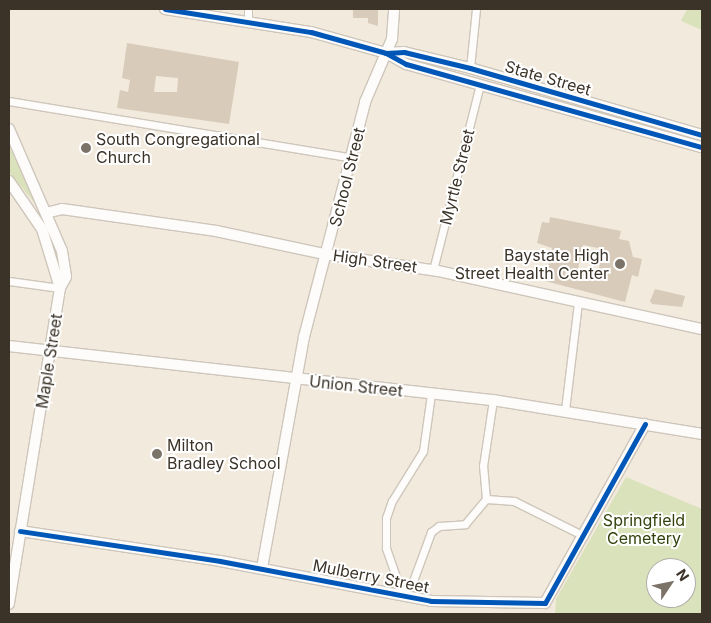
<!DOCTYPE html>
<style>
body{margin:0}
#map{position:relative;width:711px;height:623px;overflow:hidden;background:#f3eade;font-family:Inter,sans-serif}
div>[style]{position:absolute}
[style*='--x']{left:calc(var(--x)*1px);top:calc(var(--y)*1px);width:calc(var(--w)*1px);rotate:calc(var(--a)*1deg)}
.green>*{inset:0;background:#dae2bb}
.building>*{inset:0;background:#d8cbb9}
.roads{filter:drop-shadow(1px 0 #cec6bb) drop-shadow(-1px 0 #cec6bb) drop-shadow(0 1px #cec6bb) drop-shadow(0 -1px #cec6bb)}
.street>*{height:7px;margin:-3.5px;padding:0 3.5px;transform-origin:3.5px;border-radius:3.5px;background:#fdfcfa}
.secondary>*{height:10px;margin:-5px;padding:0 5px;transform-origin:5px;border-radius:5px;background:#fdfcfa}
.primary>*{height:10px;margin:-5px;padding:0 5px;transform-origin:5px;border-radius:5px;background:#fdfcfa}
.cycleway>*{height:5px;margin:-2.5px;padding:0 2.5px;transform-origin:2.5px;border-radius:2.5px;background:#0057b8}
.dots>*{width:14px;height:14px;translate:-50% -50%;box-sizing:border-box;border:2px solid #fff;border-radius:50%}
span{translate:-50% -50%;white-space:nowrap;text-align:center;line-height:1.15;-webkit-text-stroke:4px #fff;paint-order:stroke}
.street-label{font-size:16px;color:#3b3328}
.poi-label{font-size:16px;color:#3b3328}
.left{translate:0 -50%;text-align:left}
.right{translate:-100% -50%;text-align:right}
.park-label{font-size:16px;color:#32420c}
.frame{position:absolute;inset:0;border:10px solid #3b3328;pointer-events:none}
.north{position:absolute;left:646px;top:558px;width:50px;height:50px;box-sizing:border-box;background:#fff;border:1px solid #b1ada9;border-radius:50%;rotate:56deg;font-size:14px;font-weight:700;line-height:20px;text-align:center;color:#3b3328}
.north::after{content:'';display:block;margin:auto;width:18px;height:22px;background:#7b7368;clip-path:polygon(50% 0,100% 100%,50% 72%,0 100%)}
</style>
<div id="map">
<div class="green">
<div style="clip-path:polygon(687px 9px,702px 9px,702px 30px,681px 21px)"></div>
<div style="clip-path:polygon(9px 145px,37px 203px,37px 206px,9px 172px)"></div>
<div style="clip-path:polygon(evenodd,626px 477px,702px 509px,702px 614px,555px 614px,556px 599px,626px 477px,656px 568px,686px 568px,686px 598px,656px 598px,656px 568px)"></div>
</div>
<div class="building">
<div style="clip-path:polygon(353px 9px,378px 9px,378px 26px,368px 23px,368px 18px,353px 18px)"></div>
<div style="clip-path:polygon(evenodd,127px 43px,239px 62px,229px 124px,117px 108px,120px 90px,128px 92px,130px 80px,122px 78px,127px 43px,156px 76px,178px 78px,177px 92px,154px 92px,156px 76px)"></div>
<div style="clip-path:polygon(evenodd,550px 217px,621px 231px,619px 239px,629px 241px,633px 257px,642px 259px,638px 277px,632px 275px,625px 302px,545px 281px,552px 248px,537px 243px,542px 222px,549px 223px,550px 217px,583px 245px,603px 249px,598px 273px,578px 269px,583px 245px)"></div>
<div style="clip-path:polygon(655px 289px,685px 296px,682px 307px,652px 304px,650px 301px)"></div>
</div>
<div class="roads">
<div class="street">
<div style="--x:248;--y:22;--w:13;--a:-90"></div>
<div style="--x:470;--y:68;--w:59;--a:-84.2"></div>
<div style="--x:9;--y:101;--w:349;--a:9.4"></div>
<div style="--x:433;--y:270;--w:192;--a:-75.8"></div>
<div style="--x:9;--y:281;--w:51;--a:7.8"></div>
<div style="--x:565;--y:410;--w:108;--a:-83.1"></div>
<div style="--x:486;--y:499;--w:33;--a:-95"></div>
<div style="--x:483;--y:466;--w:67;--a:-81.4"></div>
<div style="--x:402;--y:594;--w:17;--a:-50"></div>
<div style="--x:413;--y:581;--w:52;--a:-69.8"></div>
<div style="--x:431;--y:532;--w:10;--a:-37"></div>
<div style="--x:439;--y:526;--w:26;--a:-4"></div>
<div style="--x:465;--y:524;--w:33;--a:-50"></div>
<div style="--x:486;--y:499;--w:28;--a:4"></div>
<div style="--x:514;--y:501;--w:78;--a:26.6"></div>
<div style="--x:402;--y:594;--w:49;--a:-109.2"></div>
<div style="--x:386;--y:548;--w:30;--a:-90"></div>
<div style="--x:386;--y:518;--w:18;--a:-71"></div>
<div style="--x:392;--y:501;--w:59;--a:-58.2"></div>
<div style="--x:423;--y:451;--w:58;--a:-82"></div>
</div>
<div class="secondary">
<div style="--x:9;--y:129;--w:133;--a:66.5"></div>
<div style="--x:62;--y:251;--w:26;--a:81"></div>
<div style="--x:66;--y:277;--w:13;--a:119"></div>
<div style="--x:9;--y:181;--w:58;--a:55.5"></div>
<div style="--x:42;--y:229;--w:62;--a:73"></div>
<div style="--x:60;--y:288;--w:320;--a:99.2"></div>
<div style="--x:46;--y:213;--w:16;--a:-14"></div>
<div style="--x:62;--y:209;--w:156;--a:8.1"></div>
<div style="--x:216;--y:231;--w:110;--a:12"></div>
<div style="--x:324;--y:254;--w:115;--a:8.5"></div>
<div style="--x:438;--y:271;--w:270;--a:12.4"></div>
<div style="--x:9;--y:346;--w:487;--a:6.4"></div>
<div style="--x:493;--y:400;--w:212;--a:9.2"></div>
<div style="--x:20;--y:531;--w:202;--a:8.5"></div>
<div style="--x:220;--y:561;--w:215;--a:10.7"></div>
<div style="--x:431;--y:601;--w:114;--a:1"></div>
<div style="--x:545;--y:603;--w:205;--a:-60.8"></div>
<div style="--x:262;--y:568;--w:235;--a:-79.7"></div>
<div style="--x:304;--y:337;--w:243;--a:-75.4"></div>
<div style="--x:365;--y:102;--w:69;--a:-66.8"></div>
<div style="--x:392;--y:39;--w:30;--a:-86"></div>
</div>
<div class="primary">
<div style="--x:165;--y:9;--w:148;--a:9"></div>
<div style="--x:311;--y:32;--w:78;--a:15.6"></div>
<div style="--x:386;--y:53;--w:23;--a:29"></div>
<div style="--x:406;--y:64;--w:307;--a:15.7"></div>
<div style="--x:386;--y:53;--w:18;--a:-3"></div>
<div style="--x:404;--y:52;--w:68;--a:13.6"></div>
<div style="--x:470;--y:68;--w:241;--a:16.1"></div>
</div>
</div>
<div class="cycleway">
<div style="--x:165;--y:9;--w:148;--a:9"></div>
<div style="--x:311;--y:32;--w:78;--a:15.6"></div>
<div style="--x:386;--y:53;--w:23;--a:29"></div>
<div style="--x:406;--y:64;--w:307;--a:15.7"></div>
<div style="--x:386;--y:53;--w:18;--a:-3"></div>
<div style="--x:404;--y:52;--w:68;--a:13.6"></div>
<div style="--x:470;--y:68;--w:241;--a:16.1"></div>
<div style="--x:20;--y:531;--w:202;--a:8.5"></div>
<div style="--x:220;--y:561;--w:215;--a:10.7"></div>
<div style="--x:431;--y:601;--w:114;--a:1"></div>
<div style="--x:545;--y:603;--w:205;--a:-60.8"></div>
</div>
<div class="dots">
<div style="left:86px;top:148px;background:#7b7368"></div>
<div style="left:620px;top:264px;background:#7b7368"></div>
<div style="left:157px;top:454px;background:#7b7368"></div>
</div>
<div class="street-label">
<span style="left:548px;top:78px;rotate:16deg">State Street</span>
<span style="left:347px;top:177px;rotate:-76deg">School Street</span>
<span style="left:457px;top:177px;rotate:-76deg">Myrtle Street</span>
<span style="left:375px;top:261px;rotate:8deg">High Street</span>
<span style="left:49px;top:361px;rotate:-81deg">Maple Street</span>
<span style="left:356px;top:386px;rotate:6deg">Union Street</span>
<span style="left:371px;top:576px;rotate:11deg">Mulberry Street</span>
</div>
<div class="poi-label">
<span class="left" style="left:96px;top:148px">South Congregational<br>Church</span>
<span class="right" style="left:609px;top:264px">Baystate High<br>Street Health Center</span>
<span class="left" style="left:167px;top:454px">Milton<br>Bradley School</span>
</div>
<div class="park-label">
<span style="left:644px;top:529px">Springfield<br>Cemetery</span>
</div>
<div class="frame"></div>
<div class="north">N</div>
</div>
